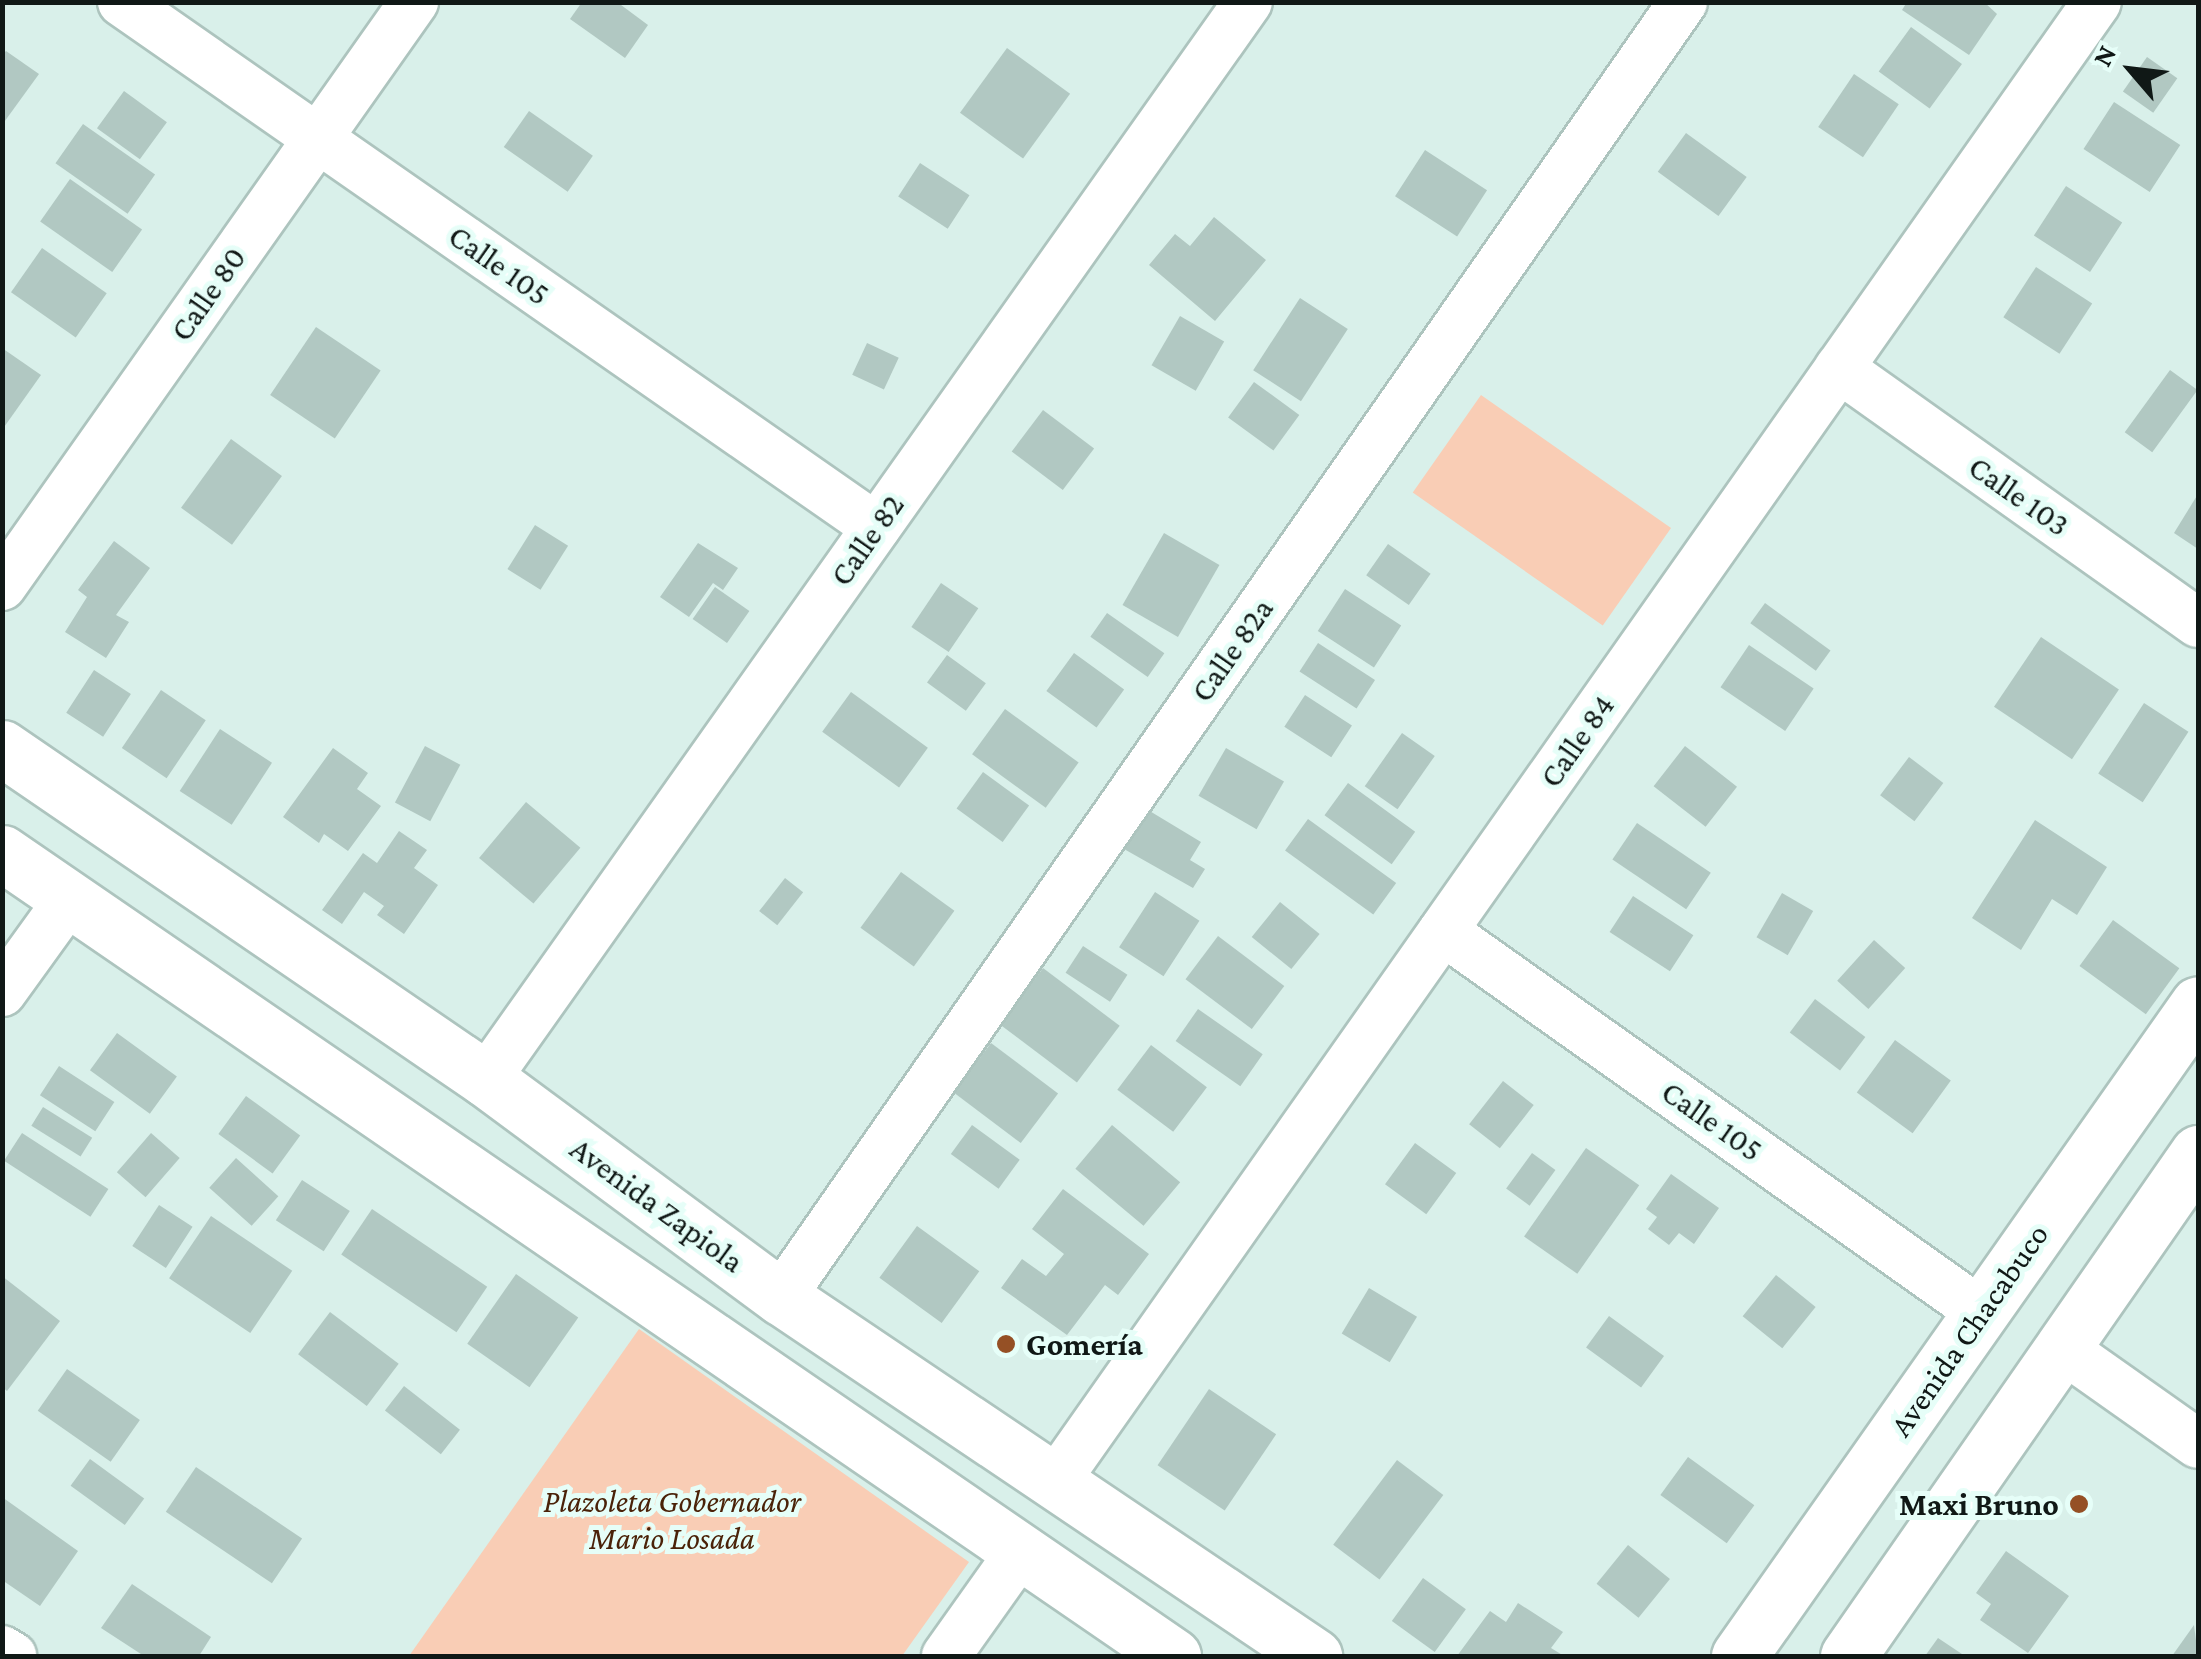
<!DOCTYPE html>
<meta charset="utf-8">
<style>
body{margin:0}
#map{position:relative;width:2201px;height:1659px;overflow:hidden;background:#d9f0ea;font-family:"Crimson Pro",serif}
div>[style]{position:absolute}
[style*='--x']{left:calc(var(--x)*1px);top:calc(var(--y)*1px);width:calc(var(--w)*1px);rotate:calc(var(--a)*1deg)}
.green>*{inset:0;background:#f9cdb5;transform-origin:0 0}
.building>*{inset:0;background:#b1c8c2;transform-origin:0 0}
.roads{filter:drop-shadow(2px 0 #adc4be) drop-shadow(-2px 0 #adc4be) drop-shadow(0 2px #adc4be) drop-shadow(0 -2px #adc4be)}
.minor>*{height:48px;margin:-24px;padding:0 24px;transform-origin:24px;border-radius:24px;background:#fff}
.major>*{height:55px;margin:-27.5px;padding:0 27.5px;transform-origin:27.5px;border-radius:27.5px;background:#fff}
.dots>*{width:28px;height:28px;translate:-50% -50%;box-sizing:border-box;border:5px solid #e6fef8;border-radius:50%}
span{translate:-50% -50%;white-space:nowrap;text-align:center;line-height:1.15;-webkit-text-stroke:10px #e6fef8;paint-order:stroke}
.street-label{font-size:32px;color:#101816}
.poi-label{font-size:32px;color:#101816;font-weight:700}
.left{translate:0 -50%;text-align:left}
.right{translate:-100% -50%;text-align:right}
.park-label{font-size:32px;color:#4a2208;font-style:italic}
.frame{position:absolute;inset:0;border:5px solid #101816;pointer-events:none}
.north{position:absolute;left:2081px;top:20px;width:100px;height:100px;-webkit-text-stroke:8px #e6fef8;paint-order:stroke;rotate:298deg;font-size:28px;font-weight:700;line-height:40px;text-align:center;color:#101816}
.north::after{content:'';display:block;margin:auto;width:35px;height:45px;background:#101816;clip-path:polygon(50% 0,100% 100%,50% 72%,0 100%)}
</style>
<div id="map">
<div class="green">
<div style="left:1481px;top:395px;width:232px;height:119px;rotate:35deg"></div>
<div style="clip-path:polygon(639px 1329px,969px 1562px,902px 1656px,409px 1656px)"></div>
</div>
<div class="building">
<div style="clip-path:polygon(582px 2px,617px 2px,648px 25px,625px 58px,570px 19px)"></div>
<div style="clip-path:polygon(1907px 2px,1984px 2px,1997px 14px,1969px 55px,1902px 10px)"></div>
<div style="left:1911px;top:27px;width:63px;height:55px;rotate:36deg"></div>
<div style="left:1007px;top:48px;width:78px;height:80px;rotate:36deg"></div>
<div style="clip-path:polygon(6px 51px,39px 74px,2px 125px,2px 55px)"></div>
<div style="left:2147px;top:57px;width:37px;height:42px;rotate:35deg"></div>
<div style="left:1854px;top:74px;width:54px;height:64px;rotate:34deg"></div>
<div style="left:124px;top:91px;width:53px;height:46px;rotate:36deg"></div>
<div style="left:2114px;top:102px;width:79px;height:56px;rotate:33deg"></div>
<div style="left:529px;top:111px;width:78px;height:44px;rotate:35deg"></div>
<div style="left:83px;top:124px;width:88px;height:48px;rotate:35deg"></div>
<div style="left:1686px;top:133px;width:75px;height:48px;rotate:36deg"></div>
<div style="left:1425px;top:150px;width:74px;height:55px;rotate:33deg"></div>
<div style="left:920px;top:163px;width:59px;height:40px;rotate:33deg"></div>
<div style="left:70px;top:179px;width:88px;height:52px;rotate:35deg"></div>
<div style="left:2066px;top:186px;width:67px;height:59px;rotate:33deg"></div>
<div style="clip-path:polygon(1214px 217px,1266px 260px,1215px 321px,1149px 265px,1175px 234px,1190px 246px)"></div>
<div style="left:42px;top:248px;width:79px;height:54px;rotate:35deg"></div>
<div style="left:2036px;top:267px;width:67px;height:60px;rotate:33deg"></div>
<div style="left:1300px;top:298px;width:57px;height:86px;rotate:33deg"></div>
<div style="left:1180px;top:316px;width:51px;height:57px;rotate:30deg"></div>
<div style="left:316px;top:327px;width:78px;height:82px;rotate:34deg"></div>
<div style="left:867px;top:343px;width:35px;height:35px;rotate:25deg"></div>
<div style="clip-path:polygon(2px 348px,41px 375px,2px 430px)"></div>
<div style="left:2170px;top:370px;width:34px;height:77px;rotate:36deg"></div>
<div style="left:1254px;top:382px;width:56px;height:44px;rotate:36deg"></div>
<div style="left:1043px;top:410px;width:64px;height:52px;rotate:37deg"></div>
<div style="left:231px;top:439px;width:63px;height:85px;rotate:36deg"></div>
<div style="clip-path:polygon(2198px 494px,2198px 549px,2174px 533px)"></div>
<div style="left:535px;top:525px;width:39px;height:52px;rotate:32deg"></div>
<div style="left:1164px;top:533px;width:64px;height:83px;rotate:30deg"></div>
<div style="clip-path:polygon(114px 541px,150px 568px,116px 615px,129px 622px,106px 658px,65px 632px,87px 597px,78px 590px)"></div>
<div style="clip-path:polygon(698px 543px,738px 568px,723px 590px,713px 583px,689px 617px,660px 597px)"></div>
<div style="left:1388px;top:544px;width:52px;height:38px;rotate:35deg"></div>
<div style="left:941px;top:583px;width:45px;height:53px;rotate:34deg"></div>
<div style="left:715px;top:587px;width:42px;height:39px;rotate:35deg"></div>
<div style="left:1345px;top:589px;width:67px;height:50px;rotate:33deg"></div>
<div style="left:1765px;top:603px;width:81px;height:25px;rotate:36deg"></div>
<div style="left:1107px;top:613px;width:70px;height:29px;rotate:35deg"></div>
<div style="left:2041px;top:637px;width:94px;height:84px;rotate:34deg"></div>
<div style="left:1318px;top:643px;width:68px;height:34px;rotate:33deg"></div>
<div style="left:1749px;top:645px;width:78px;height:51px;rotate:34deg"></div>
<div style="left:1074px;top:653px;width:62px;height:47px;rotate:36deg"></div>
<div style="left:947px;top:655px;width:48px;height:34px;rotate:36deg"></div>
<div style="left:94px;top:670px;width:44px;height:51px;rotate:33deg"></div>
<div style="left:161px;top:690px;width:54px;height:70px;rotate:34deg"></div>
<div style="left:851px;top:692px;width:95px;height:49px;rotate:36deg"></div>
<div style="left:1305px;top:695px;width:56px;height:38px;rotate:33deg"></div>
<div style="left:2144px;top:703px;width:53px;height:84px;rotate:33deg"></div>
<div style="left:1005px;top:709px;width:91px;height:56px;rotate:36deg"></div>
<div style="left:220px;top:729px;width:62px;height:74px;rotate:33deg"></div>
<div style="left:1402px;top:733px;width:40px;height:65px;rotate:35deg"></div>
<div style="left:425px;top:746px;width:40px;height:64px;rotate:28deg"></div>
<div style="left:1685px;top:746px;width:66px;height:51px;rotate:38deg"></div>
<div style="clip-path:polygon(333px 748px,368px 773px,357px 789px,381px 806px,348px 851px,324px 834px,319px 843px,283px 817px)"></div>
<div style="left:1226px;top:748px;width:67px;height:55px;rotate:30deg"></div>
<div style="left:1909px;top:757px;width:43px;height:48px;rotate:37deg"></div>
<div style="left:983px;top:772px;width:57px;height:45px;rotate:36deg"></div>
<div style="left:1348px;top:783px;width:83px;height:40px;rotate:36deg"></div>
<div style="left:526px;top:802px;width:71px;height:73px;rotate:40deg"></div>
<div style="clip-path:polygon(1148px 810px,1201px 842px,1190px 860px,1205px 869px,1193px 888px,1124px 849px)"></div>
<div style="left:1308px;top:819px;width:109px;height:39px;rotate:36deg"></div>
<div style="clip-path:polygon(2035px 820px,2107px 867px,2077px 915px,2052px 899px,2021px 950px,1972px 918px)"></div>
<div style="left:1637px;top:823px;width:89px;height:44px;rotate:34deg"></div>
<div style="clip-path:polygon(399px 831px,427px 850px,414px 868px,438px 885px,404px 934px,377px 915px,384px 906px,364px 892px,342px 924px,322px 910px,363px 853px,377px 863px)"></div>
<div style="left:901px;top:872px;width:66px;height:69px;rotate:36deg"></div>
<div style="left:785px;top:878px;width:23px;height:42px;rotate:38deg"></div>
<div style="left:1155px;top:892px;width:53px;height:66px;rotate:33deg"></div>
<div style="left:1782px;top:893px;width:36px;height:51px;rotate:30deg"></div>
<div style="left:1633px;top:896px;width:72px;height:43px;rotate:33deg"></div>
<div style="left:1280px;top:902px;width:51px;height:45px;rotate:39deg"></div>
<div style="left:2113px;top:920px;width:82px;height:57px;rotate:36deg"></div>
<div style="left:1218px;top:936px;width:83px;height:54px;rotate:37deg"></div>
<div style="left:1874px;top:940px;width:42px;height:55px;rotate:42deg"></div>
<div style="left:1083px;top:946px;width:53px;height:32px;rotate:33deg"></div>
<div style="left:1043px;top:968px;width:96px;height:71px;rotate:37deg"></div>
<div style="left:1815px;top:999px;width:63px;height:42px;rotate:37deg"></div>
<div style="left:1198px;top:1009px;width:79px;height:39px;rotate:35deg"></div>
<div style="left:117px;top:1033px;width:74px;height:46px;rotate:36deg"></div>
<div style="left:1895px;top:1040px;width:69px;height:65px;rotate:36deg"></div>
<div style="left:991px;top:1043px;width:84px;height:62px;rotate:37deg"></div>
<div style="left:1151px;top:1045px;width:70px;height:56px;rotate:37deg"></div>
<div style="left:59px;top:1066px;width:66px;height:35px;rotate:33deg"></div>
<div style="left:1503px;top:1081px;width:39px;height:55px;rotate:38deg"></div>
<div style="left:246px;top:1096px;width:67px;height:47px;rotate:36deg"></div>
<div style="left:43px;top:1107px;width:58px;height:22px;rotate:32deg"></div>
<div style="left:972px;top:1125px;width:59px;height:36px;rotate:36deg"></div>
<div style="left:1112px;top:1125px;width:89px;height:57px;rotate:40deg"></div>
<div style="left:22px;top:1133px;width:103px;height:33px;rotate:33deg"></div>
<div style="left:151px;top:1133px;width:38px;height:52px;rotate:41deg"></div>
<div style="left:1415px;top:1143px;width:51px;height:51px;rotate:36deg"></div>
<div style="left:1586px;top:1148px;width:65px;height:108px;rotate:35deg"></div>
<div style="left:1532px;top:1153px;width:29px;height:44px;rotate:36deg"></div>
<div style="left:236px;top:1158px;width:57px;height:40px;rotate:42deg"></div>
<div style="clip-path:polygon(1671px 1174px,1719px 1208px,1694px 1244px,1679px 1233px,1669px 1245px,1648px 1229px,1657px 1217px,1646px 1209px)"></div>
<div style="left:302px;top:1180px;width:57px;height:48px;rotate:33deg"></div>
<div style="clip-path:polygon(1063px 1189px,1149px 1254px,1118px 1295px,1105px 1285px,1067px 1335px,1001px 1288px,1022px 1259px,1046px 1276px,1064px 1254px,1032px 1229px)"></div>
<div style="left:159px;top:1205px;width:40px;height:49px;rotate:33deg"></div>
<div style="left:372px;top:1209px;width:139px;height:55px;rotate:34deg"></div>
<div style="left:211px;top:1216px;width:98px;height:75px;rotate:34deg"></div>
<div style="left:917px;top:1226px;width:77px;height:64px;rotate:36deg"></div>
<div style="left:516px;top:1274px;width:76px;height:85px;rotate:35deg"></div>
<div style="left:1776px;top:1275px;width:51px;height:53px;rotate:39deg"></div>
<div style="clip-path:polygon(2px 1276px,60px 1321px,7px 1391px,2px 1387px)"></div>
<div style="left:1369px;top:1288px;width:56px;height:53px;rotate:31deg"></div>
<div style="left:330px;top:1312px;width:86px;height:53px;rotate:37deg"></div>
<div style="left:1609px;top:1316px;width:68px;height:39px;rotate:36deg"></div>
<div style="left:67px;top:1369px;width:89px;height:51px;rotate:35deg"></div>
<div style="left:404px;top:1386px;width:71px;height:31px;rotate:38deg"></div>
<div style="left:1209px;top:1389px;width:81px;height:92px;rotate:34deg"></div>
<div style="left:1688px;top:1457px;width:82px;height:47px;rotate:36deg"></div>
<div style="left:90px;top:1459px;width:67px;height:33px;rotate:36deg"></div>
<div style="left:1397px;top:1460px;width:58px;height:106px;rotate:37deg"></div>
<div style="left:196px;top:1467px;width:128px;height:54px;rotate:34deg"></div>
<div style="clip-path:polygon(2px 1497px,78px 1551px,40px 1606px,2px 1580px)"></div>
<div style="left:1628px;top:1545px;width:54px;height:50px;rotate:39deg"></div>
<div style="clip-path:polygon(2006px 1551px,2069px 1596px,2028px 1653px,1980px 1620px,1991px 1604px,1976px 1593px)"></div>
<div style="left:1423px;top:1578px;width:53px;height:53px;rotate:36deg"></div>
<div style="clip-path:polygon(132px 1584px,211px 1637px,199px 1656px,144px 1656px,101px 1628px)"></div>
<div style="clip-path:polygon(1518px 1603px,1563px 1632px,1551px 1648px,1564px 1656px,1457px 1656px,1490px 1611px,1506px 1622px)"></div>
<div style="clip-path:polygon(2194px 1625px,2198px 1656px,2172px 1656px)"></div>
<div style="clip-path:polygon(1938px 1638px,1965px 1656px,1925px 1656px)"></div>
</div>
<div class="roads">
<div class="minor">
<div style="--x:122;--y:2;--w:919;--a:34.85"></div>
<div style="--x:1839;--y:368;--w:440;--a:35.4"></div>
<div style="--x:2;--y:586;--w:715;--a:-54.8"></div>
<div style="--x:1443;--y:931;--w:659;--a:35.31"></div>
<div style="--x:2;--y:992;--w:115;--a:-54.2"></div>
<div style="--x:486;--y:1079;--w:1319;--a:-54.72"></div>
<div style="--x:781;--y:1297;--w:1578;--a:-55.14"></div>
<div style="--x:2062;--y:1348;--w:166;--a:35.2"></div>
<div style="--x:1057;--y:1479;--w:1806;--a:-54.85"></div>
<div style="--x:2;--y:1650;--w:12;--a:31"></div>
<div style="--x:946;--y:1656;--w:128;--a:-54.6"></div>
</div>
<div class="major">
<div style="--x:2;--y:748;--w:586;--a:34.37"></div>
<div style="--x:486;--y:1079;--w:367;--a:36.5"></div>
<div style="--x:781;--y:1297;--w:643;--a:33.96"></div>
<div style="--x:2;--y:853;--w:1420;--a:34.44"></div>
<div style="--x:1739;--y:1656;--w:797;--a:-54.85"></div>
<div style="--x:1848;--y:1656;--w:613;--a:-55.17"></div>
</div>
</div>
<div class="dots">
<div style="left:1006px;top:1344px;background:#955025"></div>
<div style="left:2079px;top:1504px;background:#955025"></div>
</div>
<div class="street-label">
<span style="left:499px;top:265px;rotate:35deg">Calle 105</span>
<span style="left:208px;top:294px;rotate:-55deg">Calle 80</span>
<span style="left:2019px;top:496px;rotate:35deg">Calle 103</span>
<span style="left:867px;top:540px;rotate:-55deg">Calle 82</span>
<span style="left:1232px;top:650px;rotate:-55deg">Calle 82a</span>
<span style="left:1577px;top:741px;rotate:-55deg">Calle 84</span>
<span style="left:1712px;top:1121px;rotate:35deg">Calle 105</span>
<span style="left:657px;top:1205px;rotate:36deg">Avenida Zapiola</span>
<span style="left:1969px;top:1330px;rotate:-55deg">Avenida Chacabuco</span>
</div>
<div class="poi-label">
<span class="left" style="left:1026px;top:1344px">Gomería</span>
<span class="right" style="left:2059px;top:1504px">Maxi Bruno</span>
</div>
<div class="park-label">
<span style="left:672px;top:1520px">Plazoleta Gobernador<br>Mario Losada</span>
</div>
<div class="frame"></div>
<div class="north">N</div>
</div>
